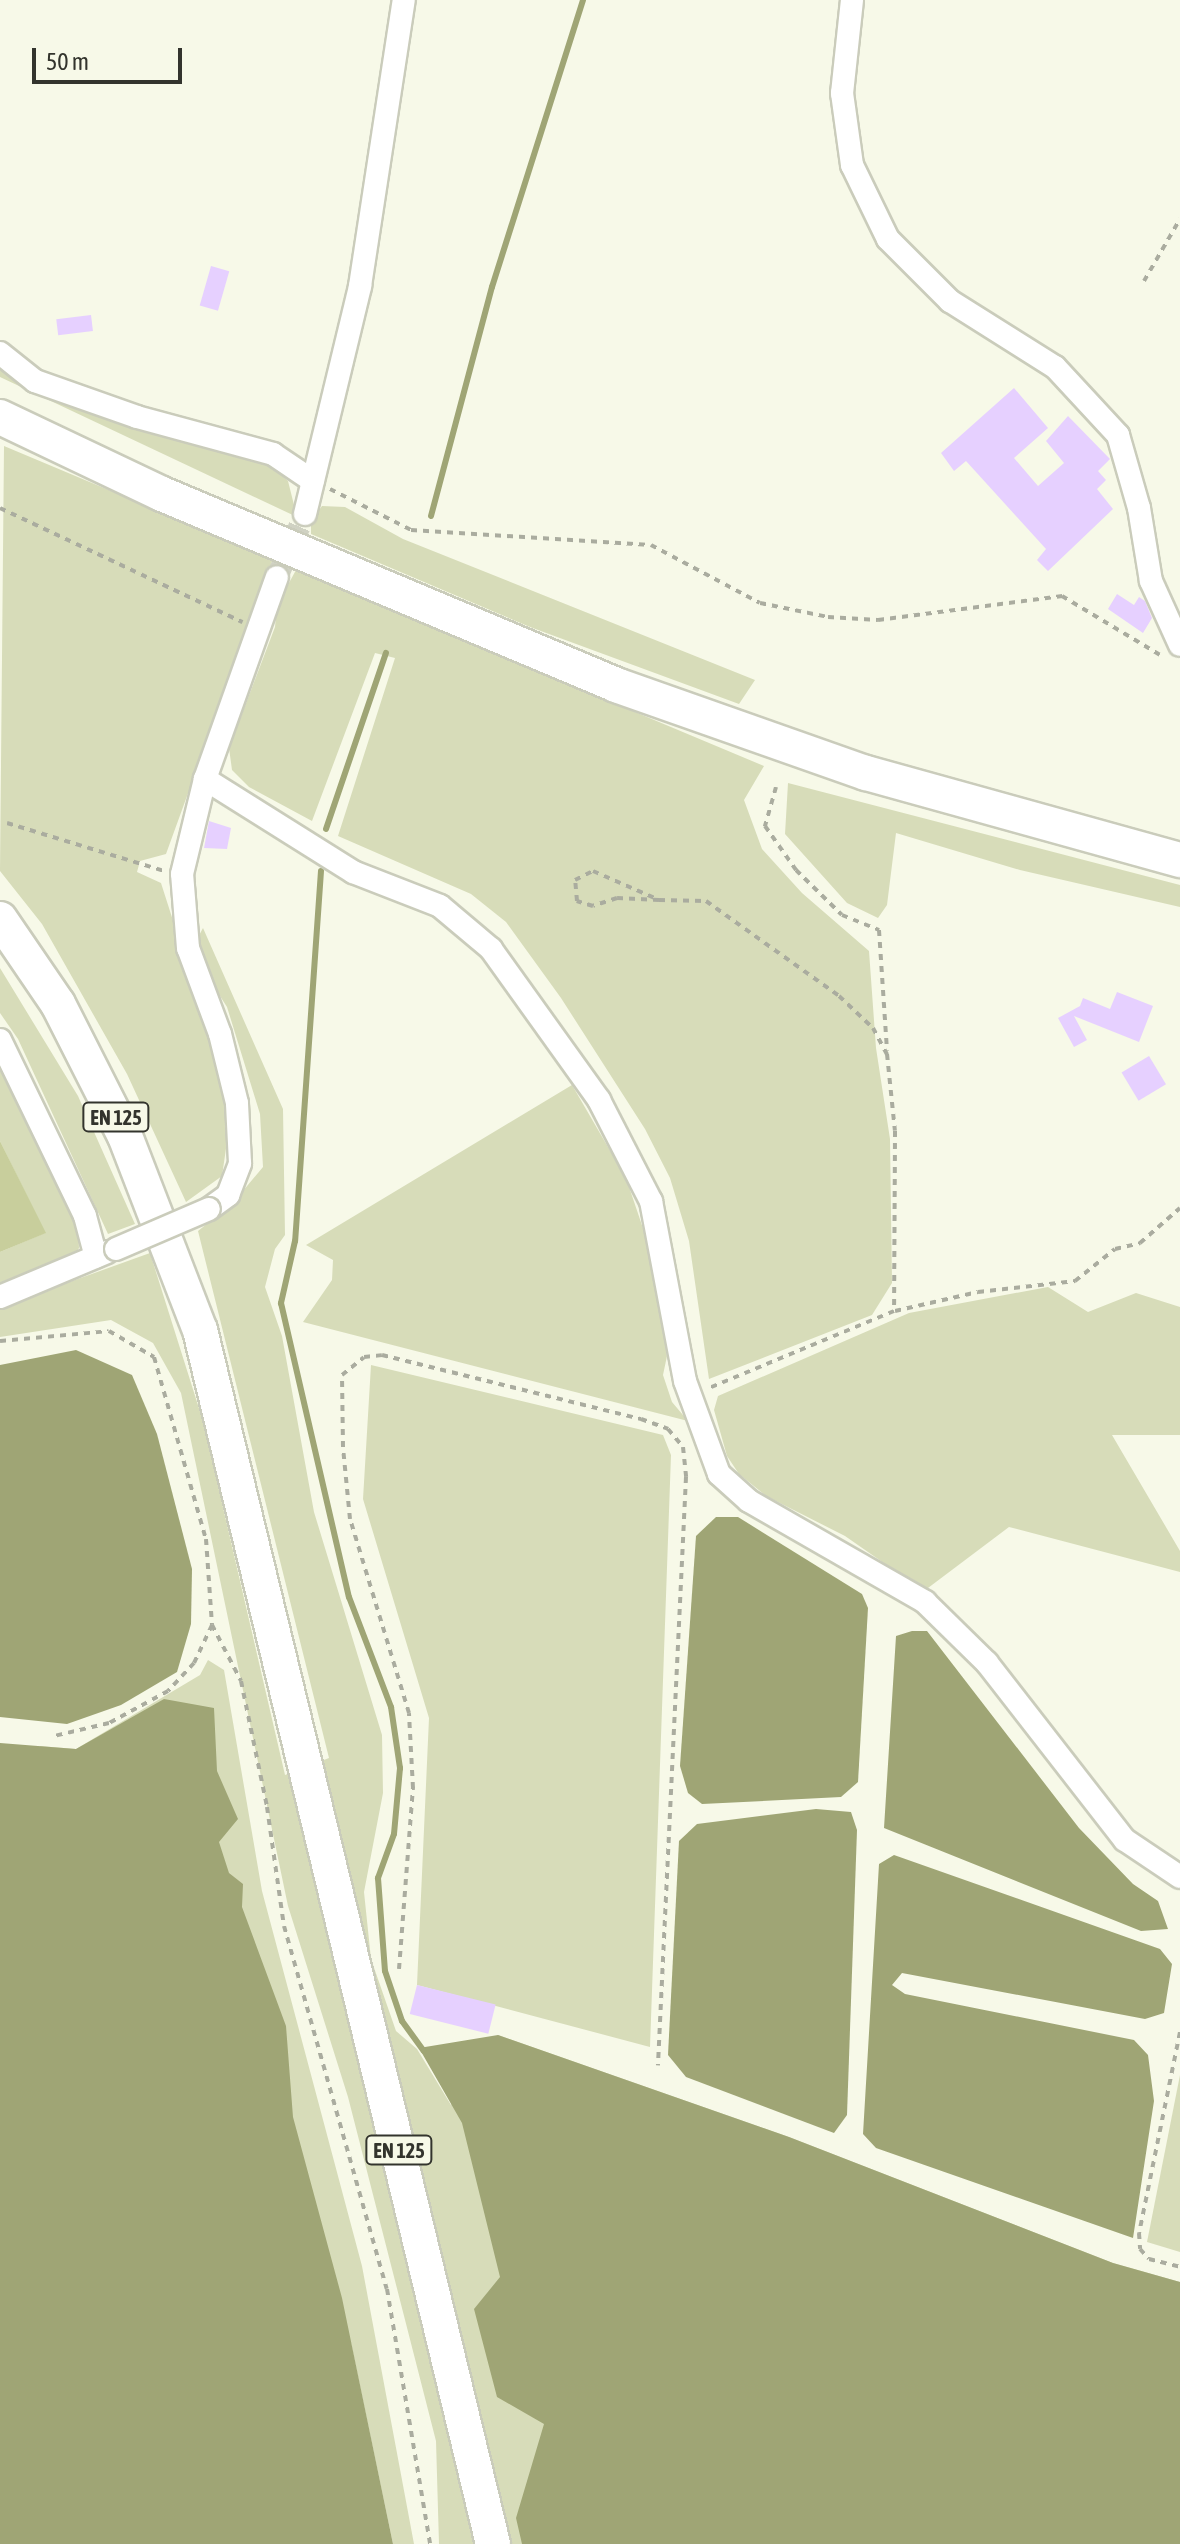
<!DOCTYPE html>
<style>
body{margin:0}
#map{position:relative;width:1180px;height:2544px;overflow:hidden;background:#f7f9e8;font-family:"Asap Condensed",sans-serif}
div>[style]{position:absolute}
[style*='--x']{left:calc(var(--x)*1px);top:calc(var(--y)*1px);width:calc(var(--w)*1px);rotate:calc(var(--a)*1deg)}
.green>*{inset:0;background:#d7dcb9}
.forest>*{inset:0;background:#c8ce9c}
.water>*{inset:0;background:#9fa575}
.stream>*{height:6px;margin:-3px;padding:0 3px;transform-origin:3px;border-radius:3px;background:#9fa575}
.building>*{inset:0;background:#e6d0ff;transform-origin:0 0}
.minor-tunnel>*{height:22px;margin-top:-11px;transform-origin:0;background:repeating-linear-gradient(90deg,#d0d2c3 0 22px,transparent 0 33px)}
.path>*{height:4px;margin-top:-2px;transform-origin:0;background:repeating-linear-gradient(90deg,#aaac9f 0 6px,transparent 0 12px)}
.roads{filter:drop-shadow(2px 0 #caccbb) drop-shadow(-2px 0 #caccbb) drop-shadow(0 2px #caccbb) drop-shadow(0 -2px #caccbb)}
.minor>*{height:22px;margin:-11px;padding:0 11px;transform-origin:11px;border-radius:11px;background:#fff}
.primary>*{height:34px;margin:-17px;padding:0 17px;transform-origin:17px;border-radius:17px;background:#fff}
.bridges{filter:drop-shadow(2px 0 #caccbb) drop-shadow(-2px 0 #caccbb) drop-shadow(0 2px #caccbb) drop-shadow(0 -2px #caccbb)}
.minor-bridge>*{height:22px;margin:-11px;padding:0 11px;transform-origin:11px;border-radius:11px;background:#fff}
span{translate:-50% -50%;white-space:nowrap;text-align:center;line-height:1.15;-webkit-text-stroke:7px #f7f9e8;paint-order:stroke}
.shield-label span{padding:2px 6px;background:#f7f9e8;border:2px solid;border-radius:6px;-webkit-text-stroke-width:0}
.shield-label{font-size:20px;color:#33342d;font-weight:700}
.scale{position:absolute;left:32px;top:48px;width:150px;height:36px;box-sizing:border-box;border:4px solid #33342d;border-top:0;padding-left:10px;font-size:24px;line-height:28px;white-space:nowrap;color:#33342d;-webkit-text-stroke:6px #f7f9e8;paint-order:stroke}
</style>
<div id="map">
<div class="green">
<div style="clip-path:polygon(0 366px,50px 393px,270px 465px,288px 481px,297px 517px,0 377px)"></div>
<div style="clip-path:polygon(4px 446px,273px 559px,166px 854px,140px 861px,137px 872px,161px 883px,217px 1058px,229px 1128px,222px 1176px,186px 1202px,127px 1074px,42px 924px,0 871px)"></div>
<div style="clip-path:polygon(322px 506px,345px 507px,403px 539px,755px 680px,739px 704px,530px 627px,311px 534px,311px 521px)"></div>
<div style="clip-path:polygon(296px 570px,764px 766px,744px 800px,762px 849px,802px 893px,869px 951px,876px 1048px,890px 1139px,892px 1283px,872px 1315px,709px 1379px,689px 1241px,670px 1178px,645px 1129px,561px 998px,506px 922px,471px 894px,338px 836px,395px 658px,375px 653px,312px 821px,249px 787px,232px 770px,229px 748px,275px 627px,277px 605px)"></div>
<div style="clip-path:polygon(788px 783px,1180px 885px,1180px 907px,1020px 870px,896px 833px,887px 905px,878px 918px,847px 903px,785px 834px)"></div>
<div style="clip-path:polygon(203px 928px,283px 1109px,285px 1235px,275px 1249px,265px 1287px,282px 1336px,314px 1512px,382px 1735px,383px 1793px,364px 1892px,371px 1959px,396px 2031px,417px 2049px,451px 2105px,498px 2035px,789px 2137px,1113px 2263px,1180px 2282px,1180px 2544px,439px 2544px,436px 2441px,348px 2097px,288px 1906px,181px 1393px,153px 1343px,111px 1320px,0 1337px,0 1307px,150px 1253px,203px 1421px,285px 1775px,329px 1758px,198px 1231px,232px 1204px,263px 1167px,260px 1114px,227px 1007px,197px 960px,196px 941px)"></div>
<div style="clip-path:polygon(0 968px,78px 1096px,135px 1224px,108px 1234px,18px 1039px,0 1013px)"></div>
<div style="clip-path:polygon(0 1066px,21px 1100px,78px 1224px,79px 1248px,71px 1263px,0 1289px,0 1252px,45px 1233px,0 1141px)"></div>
<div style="clip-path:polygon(572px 1085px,626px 1178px,649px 1246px,667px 1356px,663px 1375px,672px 1402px,688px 1421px,303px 1322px,332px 1280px,333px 1260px,306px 1245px)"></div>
<div style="clip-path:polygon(1048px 1287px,1088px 1312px,1136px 1293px,1180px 1307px,1180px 1435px,1112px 1435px,1180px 1551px,1180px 1572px,1009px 1527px,924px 1591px,845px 1536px,766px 1496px,739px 1474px,727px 1456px,714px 1410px,718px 1396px,909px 1313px)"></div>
<div style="clip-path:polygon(371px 1365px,663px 1435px,671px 1455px,650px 2047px,417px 1985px,429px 1718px,363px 1499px)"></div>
<div style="clip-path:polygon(208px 1660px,224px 1670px,262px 1891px,362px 2266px,414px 2544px,393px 2544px,351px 2343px,40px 1746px,76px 1749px,200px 1675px)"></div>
<div style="clip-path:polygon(1180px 2075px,1180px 2252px,1147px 2242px)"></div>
</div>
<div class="forest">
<div style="clip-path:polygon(0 1141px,46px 1233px,0 1252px)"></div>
</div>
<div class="water">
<div style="clip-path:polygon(76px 1350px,132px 1375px,157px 1434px,192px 1569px,191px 1624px,177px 1672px,121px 1705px,67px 1724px,0 1717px,0 1365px)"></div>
<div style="clip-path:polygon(716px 1517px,738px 1517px,862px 1594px,868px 1608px,858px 1782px,841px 1797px,702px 1804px,688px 1793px,680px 1766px,696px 1536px)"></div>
<div style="clip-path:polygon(912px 1631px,927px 1631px,1079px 1828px,1133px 1884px,1158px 1901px,1168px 1929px,1141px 1931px,884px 1828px,896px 1636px)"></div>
<div style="clip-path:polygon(164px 1699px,214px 1708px,217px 1771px,238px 1819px,219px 1842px,229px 1873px,243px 1884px,242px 1907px,286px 2026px,293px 2117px,342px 2298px,393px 2544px,0 2544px,0 1743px,76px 1749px)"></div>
<div style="clip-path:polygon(816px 1809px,851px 1812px,857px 1830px,847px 2115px,834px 2133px,686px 2077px,668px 2055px,679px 1841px,697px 1824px)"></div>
<div style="clip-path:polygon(894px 1855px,1160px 1949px,1172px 1964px,1164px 2013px,1145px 2019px,902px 1973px,892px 1985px,905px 1994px,1134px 2040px,1148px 2055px,1154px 2101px,1133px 2238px,876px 2148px,863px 2134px,879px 1864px)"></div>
<div style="clip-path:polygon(498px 2035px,789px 2137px,1113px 2263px,1180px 2282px,1180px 2544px,522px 2544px,516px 2518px,544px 2424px,497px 2397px,474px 2309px,500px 2277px,462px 2123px,419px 2048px)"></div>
</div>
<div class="stream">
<div style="--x:431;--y:516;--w:237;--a:-75.1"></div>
<div style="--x:492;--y:287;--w:301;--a:-72.4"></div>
<div style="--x:326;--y:829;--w:186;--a:-71.2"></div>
<div style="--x:321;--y:871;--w:371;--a:94"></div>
<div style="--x:295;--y:1241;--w:64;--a:102.7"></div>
<div style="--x:281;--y:1303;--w:302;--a:77"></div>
<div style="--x:349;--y:1597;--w:118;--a:69.1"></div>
<div style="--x:391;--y:1707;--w:62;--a:81.6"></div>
<div style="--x:400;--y:1768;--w:66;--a:95.2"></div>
<div style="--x:394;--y:1834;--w:47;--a:110"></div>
<div style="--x:378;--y:1878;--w:93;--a:85.7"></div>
<div style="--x:385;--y:1971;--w:53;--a:71.2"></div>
<div style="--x:402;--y:2021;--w:37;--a:54"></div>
</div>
<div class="building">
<div style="left:211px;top:266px;width:19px;height:41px;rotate:16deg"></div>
<div style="left:91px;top:315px;width:16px;height:35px;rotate:83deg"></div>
<div style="clip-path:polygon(1014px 388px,1048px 428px,1014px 458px,1038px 486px,1064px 463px,1046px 441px,1068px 416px,1110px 459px,1098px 471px,1106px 480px,1097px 489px,1113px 509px,1048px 571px,1037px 560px,1046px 549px,966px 461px,954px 471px,941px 453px)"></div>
<div style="clip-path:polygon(1117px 594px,1134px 605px,1139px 597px,1145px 601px,1152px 618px,1143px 633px,1108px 609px)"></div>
<div style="clip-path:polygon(209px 821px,231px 828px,227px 849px,204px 848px)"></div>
<div style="clip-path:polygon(1117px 992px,1153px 1006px,1139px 1042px,1074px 1016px,1087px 1040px,1074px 1047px,1058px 1018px,1080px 1006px,1083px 998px,1110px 1009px)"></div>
<div style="left:1149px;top:1056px;width:33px;height:32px;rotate:59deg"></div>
<div style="left:417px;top:1985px;width:81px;height:30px;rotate:14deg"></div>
</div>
<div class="minor-tunnel">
<div style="--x:277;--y:577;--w:69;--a:-66"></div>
</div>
<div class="path">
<div style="--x:1144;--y:281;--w:72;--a:-59.9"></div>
<div style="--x:330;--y:489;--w:91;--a:26.8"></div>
<div style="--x:411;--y:530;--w:240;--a:3.6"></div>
<div style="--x:651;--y:545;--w:123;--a:28"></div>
<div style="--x:760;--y:603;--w:69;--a:11.6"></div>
<div style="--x:828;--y:617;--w:50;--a:3.4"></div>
<div style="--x:878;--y:620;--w:186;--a:-7.4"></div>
<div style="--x:1062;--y:596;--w:114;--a:31"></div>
<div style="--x:0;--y:508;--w:268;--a:25.2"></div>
<div style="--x:776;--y:787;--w:41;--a:105.8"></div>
<div style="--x:765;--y:826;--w:54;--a:54.8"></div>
<div style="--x:796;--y:870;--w:64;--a:44.4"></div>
<div style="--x:842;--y:915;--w:40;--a:22"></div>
<div style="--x:879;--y:930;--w:121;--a:86.2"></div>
<div style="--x:7;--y:823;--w:164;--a:17"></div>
<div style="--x:659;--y:900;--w:42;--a:-177.3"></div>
<div style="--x:617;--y:898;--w:25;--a:162"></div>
<div style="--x:593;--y:906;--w:17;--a:-163"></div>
<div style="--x:577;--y:901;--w:21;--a:-95"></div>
<div style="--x:575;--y:880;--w:20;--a:-27"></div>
<div style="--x:593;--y:871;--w:72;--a:23.7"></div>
<div style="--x:659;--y:900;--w:47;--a:1.2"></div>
<div style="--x:706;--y:901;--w:163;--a:35.5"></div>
<div style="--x:839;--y:996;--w:47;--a:43.3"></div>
<div style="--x:873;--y:1028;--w:30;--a:62"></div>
<div style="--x:887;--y:1054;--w:77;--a:84.1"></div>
<div style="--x:895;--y:1131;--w:180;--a:90.3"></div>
<div style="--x:894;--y:1311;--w:203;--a:157.4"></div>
<div style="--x:895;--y:1311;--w:85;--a:-12.9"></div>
<div style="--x:978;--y:1292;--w:98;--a:-6.5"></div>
<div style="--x:1075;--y:1281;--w:51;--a:-38.7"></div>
<div style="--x:1115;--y:1249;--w:26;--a:-13"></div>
<div style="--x:1140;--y:1243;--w:53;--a:-41.2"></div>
<div style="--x:0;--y:1341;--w:109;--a:-5.2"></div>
<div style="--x:109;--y:1331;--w:52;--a:30"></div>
<div style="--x:154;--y:1357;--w:189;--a:74.1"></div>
<div style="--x:206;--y:1539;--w:86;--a:86"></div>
<div style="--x:212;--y:1625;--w:42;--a:115.3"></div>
<div style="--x:194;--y:1663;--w:38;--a:133"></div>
<div style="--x:168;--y:1691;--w:67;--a:151.5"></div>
<div style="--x:109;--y:1723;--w:57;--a:166.7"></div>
<div style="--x:212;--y:1625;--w:63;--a:62.6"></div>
<div style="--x:241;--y:1681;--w:129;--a:78.3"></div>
<div style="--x:267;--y:1807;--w:120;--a:81.9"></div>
<div style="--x:284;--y:1926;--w:377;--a:74.2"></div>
<div style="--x:387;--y:2289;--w:259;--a:80.4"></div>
<div style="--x:399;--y:1969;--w:182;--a:-85.6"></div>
<div style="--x:413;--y:1788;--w:75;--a:-93.1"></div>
<div style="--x:409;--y:1713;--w:203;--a:-106.9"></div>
<div style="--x:350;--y:1519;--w:72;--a:-95.6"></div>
<div style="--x:343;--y:1447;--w:72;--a:-90.8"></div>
<div style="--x:342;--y:1375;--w:28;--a:-39"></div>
<div style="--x:364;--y:1357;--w:18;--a:-6"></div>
<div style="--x:382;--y:1355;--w:267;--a:13.9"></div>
<div style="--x:641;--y:1419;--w:29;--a:20"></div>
<div style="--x:668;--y:1429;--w:23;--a:50"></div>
<div style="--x:683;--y:1447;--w:30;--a:84"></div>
<div style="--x:686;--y:1477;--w:589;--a:92.73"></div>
<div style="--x:1180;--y:2032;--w:205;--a:101.5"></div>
<div style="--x:1139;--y:2233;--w:16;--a:86"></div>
<div style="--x:1140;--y:2249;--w:13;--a:48"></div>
<div style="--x:1149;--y:2259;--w:32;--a:14"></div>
</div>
<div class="roads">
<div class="minor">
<div style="--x:852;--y:0;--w:94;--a:96.1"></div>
<div style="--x:842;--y:93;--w:73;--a:82.1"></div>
<div style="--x:852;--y:165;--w:82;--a:64.1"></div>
<div style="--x:888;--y:239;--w:88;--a:45"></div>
<div style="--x:950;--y:301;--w:124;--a:32.2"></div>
<div style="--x:1055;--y:367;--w:93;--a:47.2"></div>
<div style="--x:1118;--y:435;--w:76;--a:74"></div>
<div style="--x:1139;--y:508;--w:74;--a:80.7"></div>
<div style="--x:1151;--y:581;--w:70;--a:65.6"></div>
<div style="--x:0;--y:353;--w:45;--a:38.7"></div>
<div style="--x:35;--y:381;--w:108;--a:19.4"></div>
<div style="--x:137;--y:417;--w:141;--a:15.2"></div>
<div style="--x:273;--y:454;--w:48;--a:34"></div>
<div style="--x:305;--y:514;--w:235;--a:-76.4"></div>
<div style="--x:360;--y:286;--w:289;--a:-81.3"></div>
<div style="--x:205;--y:779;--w:175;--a:32.1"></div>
<div style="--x:353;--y:872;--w:93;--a:21.3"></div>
<div style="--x:440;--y:906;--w:67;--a:40.1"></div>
<div style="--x:491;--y:949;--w:186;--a:54.4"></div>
<div style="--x:599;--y:1100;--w:114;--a:62.8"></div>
<div style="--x:651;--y:1201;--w:183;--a:79.3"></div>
<div style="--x:685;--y:1381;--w:99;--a:69.9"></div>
<div style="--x:719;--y:1474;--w:40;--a:42"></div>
<div style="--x:749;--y:1501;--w:203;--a:29.8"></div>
<div style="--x:925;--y:1602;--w:87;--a:44.5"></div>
<div style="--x:987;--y:1663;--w:224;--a:52.1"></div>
<div style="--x:1125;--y:1840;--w:66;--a:33.9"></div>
<div style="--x:0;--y:1040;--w:195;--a:64.2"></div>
<div style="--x:85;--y:1216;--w:42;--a:75"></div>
<div style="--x:209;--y:1209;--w:24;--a:-36"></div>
<div style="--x:228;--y:1195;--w:34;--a:-69"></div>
<div style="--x:240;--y:1163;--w:60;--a:-92.9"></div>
<div style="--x:237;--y:1103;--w:71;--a:-103.8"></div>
<div style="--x:220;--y:1034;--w:92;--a:-110.4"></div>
<div style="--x:188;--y:948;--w:74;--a:-94.6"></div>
<div style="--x:182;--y:874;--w:98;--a:-76.4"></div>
<div style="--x:205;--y:779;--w:214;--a:-70.4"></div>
<div style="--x:0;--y:1297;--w:116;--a:-22.8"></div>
</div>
<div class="primary">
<div style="--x:0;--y:417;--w:179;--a:25.4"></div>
<div style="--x:162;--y:494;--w:493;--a:22.8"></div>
<div style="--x:616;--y:685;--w:265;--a:19.4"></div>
<div style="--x:866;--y:773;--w:326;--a:15.5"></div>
<div style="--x:0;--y:919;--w:103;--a:55.7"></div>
<div style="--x:58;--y:1004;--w:148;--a:63.1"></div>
<div style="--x:125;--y:1136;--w:208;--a:68.9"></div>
<div style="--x:200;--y:1330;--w:1249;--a:76.43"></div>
</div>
</div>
<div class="bridges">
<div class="minor-bridge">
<div style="--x:116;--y:1249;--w:101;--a:-23.3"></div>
</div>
</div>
<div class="shield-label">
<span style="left:116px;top:1117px">EN 125</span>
<span style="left:399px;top:2150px">EN 125</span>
</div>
<div class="scale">50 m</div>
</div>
